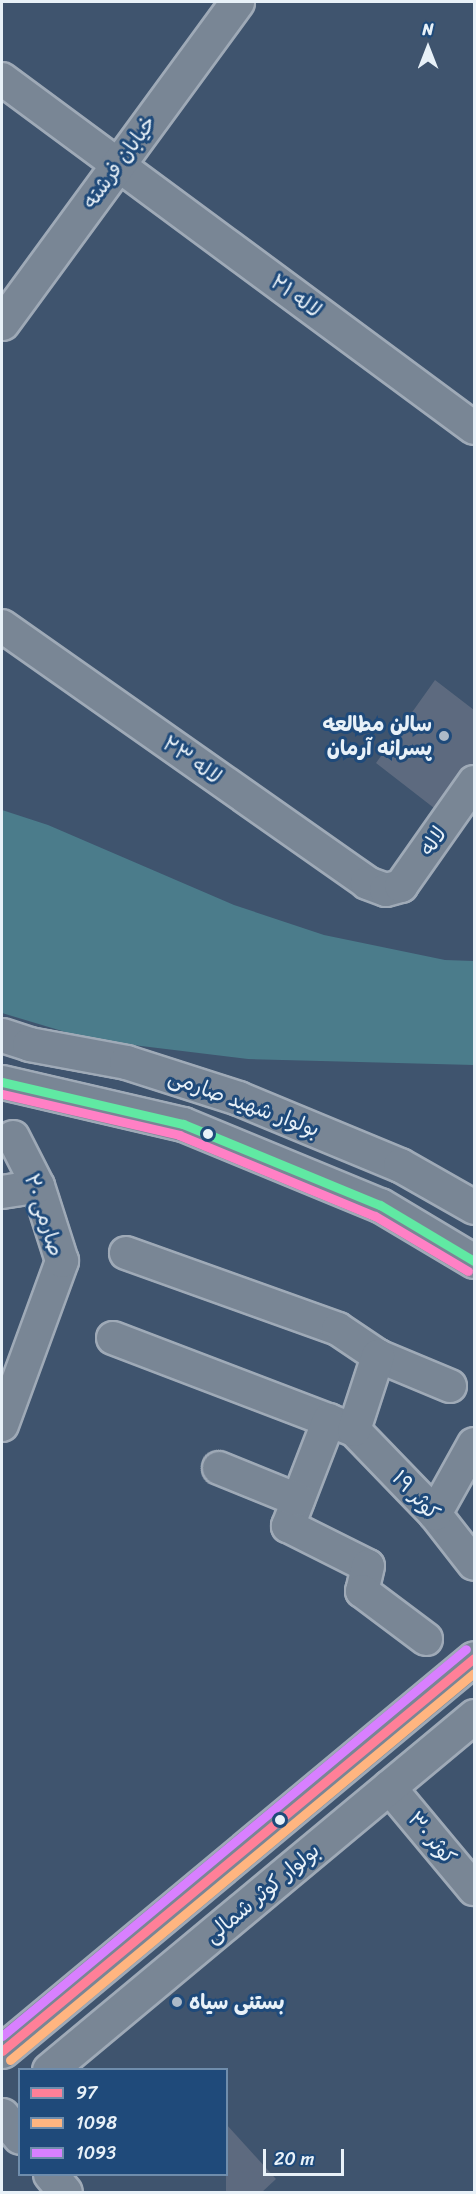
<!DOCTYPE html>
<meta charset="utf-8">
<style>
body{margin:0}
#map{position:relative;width:476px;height:2194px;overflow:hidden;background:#3f546e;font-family:Sriracha,"Playpen Sans Arabic",sans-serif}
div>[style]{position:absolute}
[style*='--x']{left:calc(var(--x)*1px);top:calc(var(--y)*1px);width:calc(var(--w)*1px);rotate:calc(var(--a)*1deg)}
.green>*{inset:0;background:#4b7c8b}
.building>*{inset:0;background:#5d6a7f}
.roads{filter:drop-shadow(2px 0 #9faab7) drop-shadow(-2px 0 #9faab7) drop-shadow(0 2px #9faab7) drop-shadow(0 -2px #9faab7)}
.minor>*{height:32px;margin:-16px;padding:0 16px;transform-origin:16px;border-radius:16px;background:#798695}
.tertiary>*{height:33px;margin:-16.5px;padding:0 16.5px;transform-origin:16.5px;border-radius:16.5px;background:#798695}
.secondary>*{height:33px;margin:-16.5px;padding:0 16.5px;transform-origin:16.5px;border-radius:16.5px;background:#798695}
.bus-1>*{height:9px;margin:-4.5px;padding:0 4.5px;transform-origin:4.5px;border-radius:4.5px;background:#ff8098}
.bus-2>*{height:9px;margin:-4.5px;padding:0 4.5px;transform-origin:4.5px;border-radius:4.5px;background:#ffb580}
.bus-3>*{height:9px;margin:-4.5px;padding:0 4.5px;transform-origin:4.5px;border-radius:4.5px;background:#d880ff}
.bus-4>*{height:9px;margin:-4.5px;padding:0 4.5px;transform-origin:4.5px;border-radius:4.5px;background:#60e9a3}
.bus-5>*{height:9px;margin:-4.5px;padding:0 4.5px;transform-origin:4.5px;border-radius:4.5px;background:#ff80c5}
.dots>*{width:16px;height:16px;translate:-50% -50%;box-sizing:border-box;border:3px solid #1f4a7a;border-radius:50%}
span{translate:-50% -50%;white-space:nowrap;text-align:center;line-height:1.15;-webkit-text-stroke:6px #1f4a7a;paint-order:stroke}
.street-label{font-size:21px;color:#e8f1f8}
.poi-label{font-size:21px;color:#e8f1f8;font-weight:700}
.right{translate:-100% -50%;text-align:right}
.left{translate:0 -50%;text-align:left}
.frame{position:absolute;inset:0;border:3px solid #e8f1f8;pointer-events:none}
.legend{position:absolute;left:18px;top:2068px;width:210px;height:108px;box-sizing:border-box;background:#1f4a7a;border:2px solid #6f8dac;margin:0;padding:8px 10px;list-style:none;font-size:18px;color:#e8f1f8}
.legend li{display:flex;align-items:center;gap:12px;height:30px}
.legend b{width:30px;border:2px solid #6f8dac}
.north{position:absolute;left:398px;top:18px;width:60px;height:60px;-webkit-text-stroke:4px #1f4a7a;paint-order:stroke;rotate:0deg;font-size:16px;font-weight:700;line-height:24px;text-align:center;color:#e8f1f8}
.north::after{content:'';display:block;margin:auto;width:21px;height:27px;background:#e8f1f8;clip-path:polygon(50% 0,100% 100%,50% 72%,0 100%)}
.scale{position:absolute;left:263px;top:2149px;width:81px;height:27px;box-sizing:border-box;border:3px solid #e8f1f8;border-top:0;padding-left:8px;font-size:18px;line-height:21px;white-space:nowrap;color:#e8f1f8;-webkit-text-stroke:4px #1f4a7a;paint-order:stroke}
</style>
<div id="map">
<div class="green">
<div style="clip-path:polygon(2px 810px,48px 825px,234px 905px,324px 935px,445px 960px,474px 961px,474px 1065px,248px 1059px,92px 1040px,2px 1013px)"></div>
</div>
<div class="building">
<div style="clip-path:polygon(435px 680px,474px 710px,474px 764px,460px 771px,434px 808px,376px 763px)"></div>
<div style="clip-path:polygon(226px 2124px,276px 2179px,261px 2193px,226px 2193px)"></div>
</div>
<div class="roads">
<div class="minor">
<div style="--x:2;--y:79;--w:587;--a:36.48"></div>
<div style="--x:2;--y:626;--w:446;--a:35.1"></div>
<div style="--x:367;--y:883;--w:20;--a:20"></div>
<div style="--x:386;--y:890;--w:16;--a:-15"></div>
<div style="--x:401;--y:886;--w:127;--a:-54.9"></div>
<div style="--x:2;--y:1192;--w:36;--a:-9"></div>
<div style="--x:126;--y:1253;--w:225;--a:19.7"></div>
<div style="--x:338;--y:1329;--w:48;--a:34"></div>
<div style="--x:378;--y:1356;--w:78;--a:22.6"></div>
<div style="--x:113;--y:1338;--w:258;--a:20.9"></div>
<div style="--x:354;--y:1430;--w:117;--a:46"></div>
<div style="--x:435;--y:1514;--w:63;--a:52"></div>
<div style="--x:329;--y:1420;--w:114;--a:111.1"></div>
<div style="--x:288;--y:1526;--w:89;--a:26.6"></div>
<div style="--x:368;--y:1566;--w:26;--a:103"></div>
<div style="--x:362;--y:1591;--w:80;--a:36.9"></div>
<div style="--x:2;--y:1425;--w:175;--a:-69.9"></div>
<div style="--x:62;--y:1261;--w:79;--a:-107.7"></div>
<div style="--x:38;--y:1186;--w:55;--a:-117"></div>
<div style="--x:354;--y:1430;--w:78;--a:-72"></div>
<div style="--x:219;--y:1468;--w:85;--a:22.1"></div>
<div style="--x:435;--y:1514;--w:80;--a:-60.9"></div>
<div style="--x:389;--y:1787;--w:133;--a:50.2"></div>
</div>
<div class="tertiary">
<div style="--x:2;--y:323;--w:398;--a:-53.8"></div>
<div style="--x:2;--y:2051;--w:614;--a:-39.78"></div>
<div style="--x:49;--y:2070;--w:553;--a:-39.79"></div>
<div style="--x:2;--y:2115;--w:28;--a:51"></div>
<div style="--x:50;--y:2174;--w:23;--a:50"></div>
</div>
<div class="secondary">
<div style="--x:2;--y:1035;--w:28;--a:18"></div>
<div style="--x:29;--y:1044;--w:99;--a:10.5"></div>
<div style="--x:126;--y:1062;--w:118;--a:17.8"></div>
<div style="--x:238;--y:1098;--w:175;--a:22.5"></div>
<div style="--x:400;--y:1165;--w:85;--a:29.6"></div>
<div style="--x:2;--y:1082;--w:186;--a:13.1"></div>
<div style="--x:183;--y:1124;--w:213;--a:22.4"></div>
<div style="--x:380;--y:1205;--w:109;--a:30.8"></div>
</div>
</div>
<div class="bus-1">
<div style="--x:2;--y:2051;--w:614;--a:-39.78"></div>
</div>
<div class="bus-2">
<div style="--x:10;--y:2060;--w:604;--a:-39.83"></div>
</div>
<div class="bus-3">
<div style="--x:2;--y:2036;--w:604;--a:-39.83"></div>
</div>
<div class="bus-4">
<div style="--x:2;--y:1082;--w:186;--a:13.1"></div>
<div style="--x:183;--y:1124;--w:213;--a:22.4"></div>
<div style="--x:380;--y:1205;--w:109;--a:30.8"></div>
</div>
<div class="bus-5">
<div style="--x:2;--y:1094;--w:182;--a:13"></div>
<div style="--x:179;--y:1135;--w:212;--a:22.5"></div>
<div style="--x:375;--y:1216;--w:108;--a:30.6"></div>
</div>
<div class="dots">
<div style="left:444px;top:736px;background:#adbac8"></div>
<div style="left:208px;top:1134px;background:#e8f1f8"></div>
<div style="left:280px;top:1820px;background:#e8f1f8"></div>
<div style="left:177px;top:2002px;background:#adbac8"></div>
</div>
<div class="street-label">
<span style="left:119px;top:162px;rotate:-54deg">خیابان فرشته</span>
<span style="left:296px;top:296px;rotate:36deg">لاله ۲۱</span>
<span style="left:192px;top:760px;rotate:35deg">لاله ۲۳</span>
<span style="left:433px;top:841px;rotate:-55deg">لاله</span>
<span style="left:244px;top:1103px;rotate:20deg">بولوار شهید صارمی</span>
<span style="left:44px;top:1215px;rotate:72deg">صارمی ۲۰</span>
<span style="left:416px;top:1495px;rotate:47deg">کوثر ۱۹</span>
<span style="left:432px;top:1838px;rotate:50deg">کوثر ۳۰</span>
<span style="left:262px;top:1893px;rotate:-40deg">بولوار کوثر شمالی</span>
</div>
<div class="poi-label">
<span class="right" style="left:432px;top:736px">سالن مطالعه<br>پسرانه آرمان</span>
<span class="left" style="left:189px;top:2002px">بستنی سیاه</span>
</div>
<div class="frame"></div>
<ul class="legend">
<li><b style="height:8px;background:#ff8098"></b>97</li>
<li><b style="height:8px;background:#ffb580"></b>1098</li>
<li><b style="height:8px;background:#d880ff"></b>1093</li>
</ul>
<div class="north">N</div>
<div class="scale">20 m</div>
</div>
